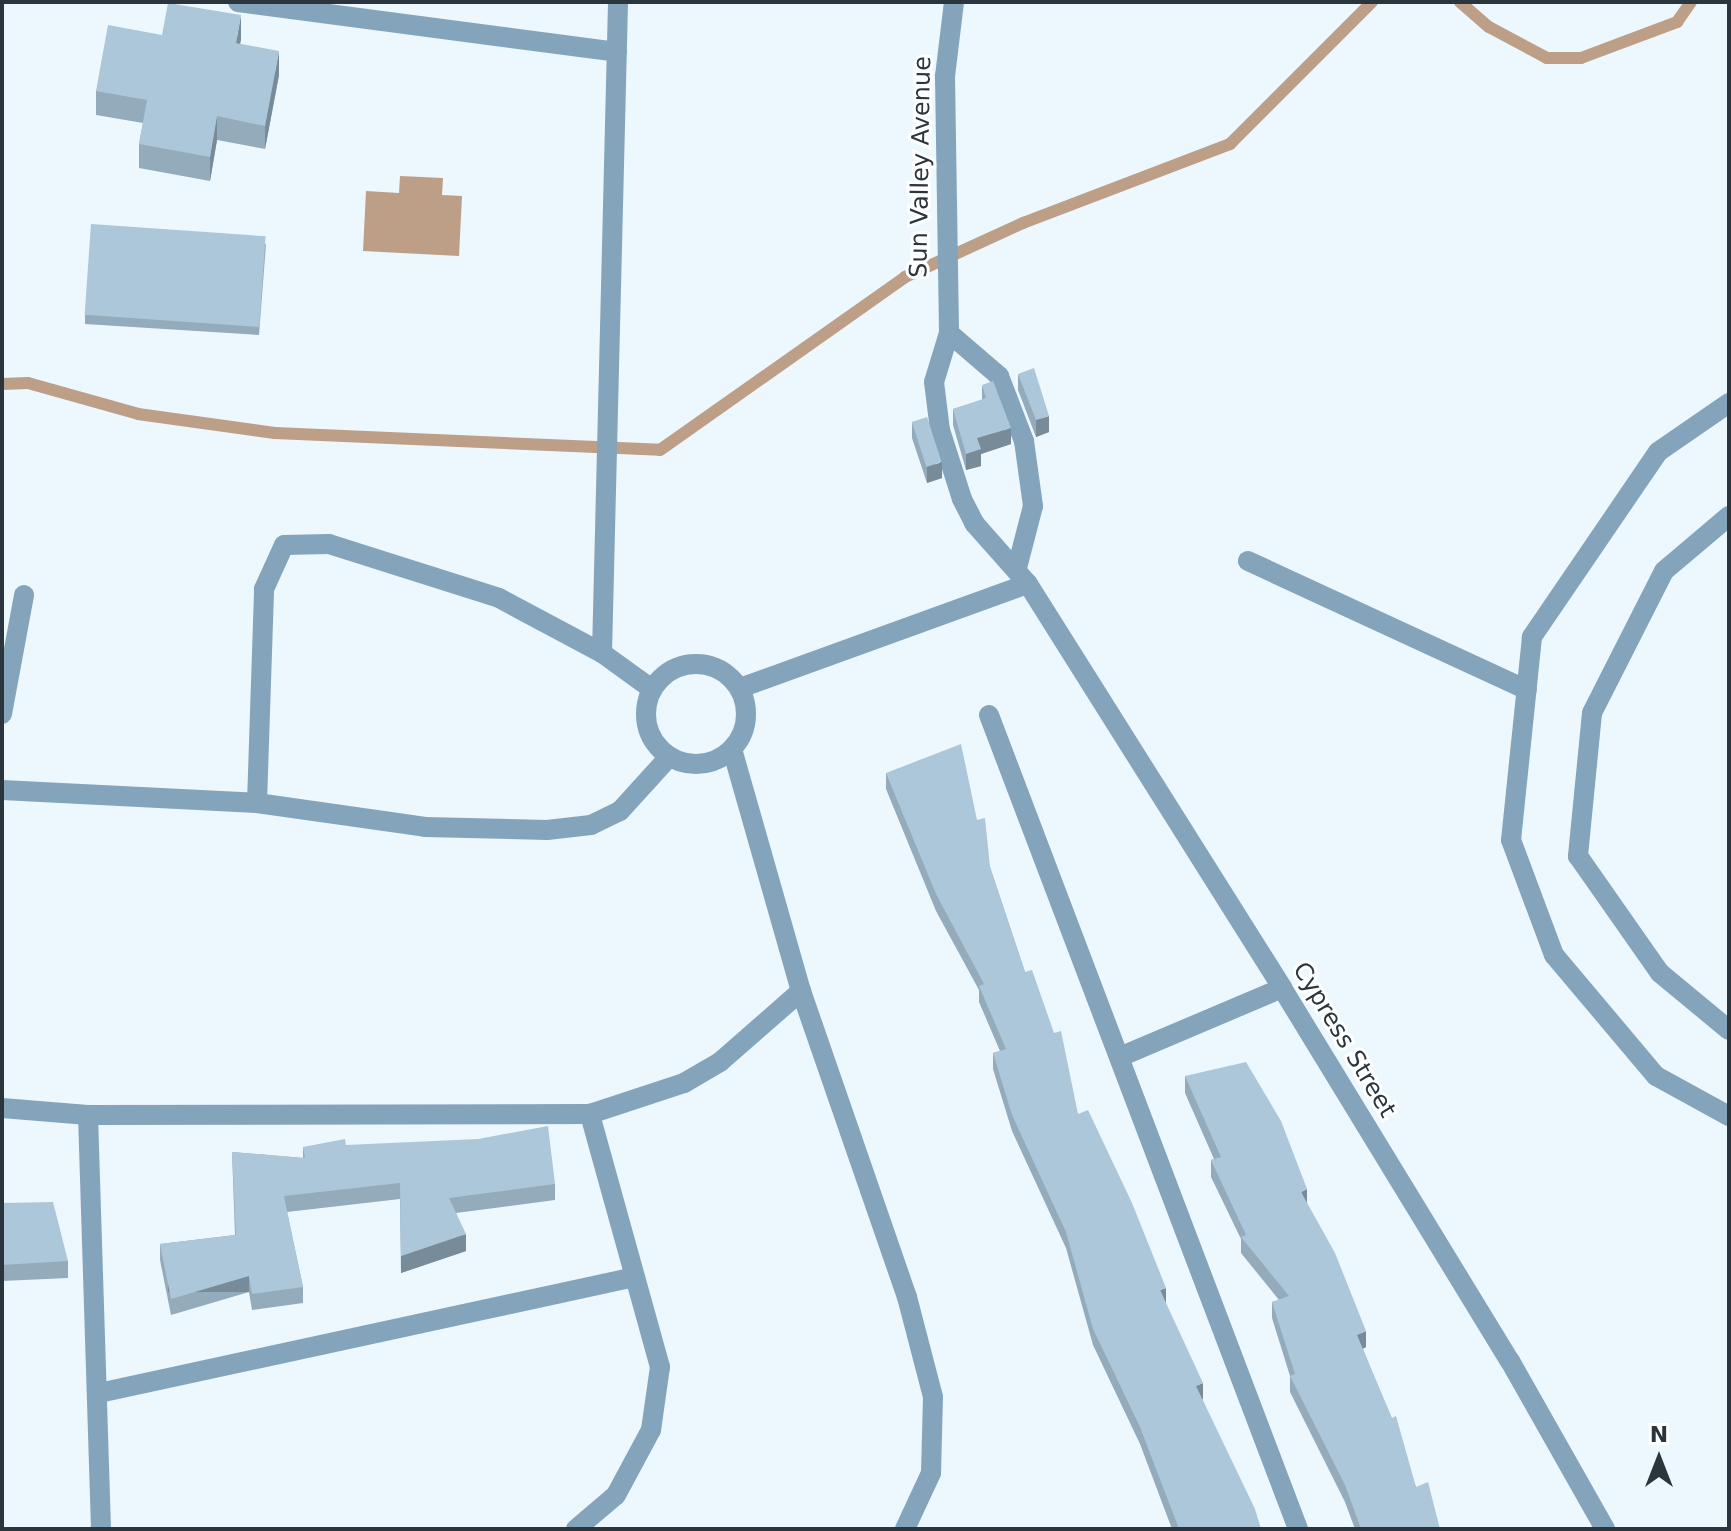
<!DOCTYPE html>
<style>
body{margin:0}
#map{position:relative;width:1731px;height:1531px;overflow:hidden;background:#ecf7fe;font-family:"DejaVu Sans",sans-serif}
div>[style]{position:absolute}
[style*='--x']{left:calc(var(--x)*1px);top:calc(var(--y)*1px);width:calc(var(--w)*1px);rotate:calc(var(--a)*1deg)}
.water>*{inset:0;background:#bd9e87}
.stream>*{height:12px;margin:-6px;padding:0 6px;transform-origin:6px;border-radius:6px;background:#bd9e87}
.minor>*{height:20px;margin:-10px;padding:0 10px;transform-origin:10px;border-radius:10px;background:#84a4bb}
.minor>.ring{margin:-10px;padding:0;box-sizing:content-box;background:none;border:20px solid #84a4bb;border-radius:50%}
.wall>*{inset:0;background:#94abbb}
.shaded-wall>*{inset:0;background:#788b98;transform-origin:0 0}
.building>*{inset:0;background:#acc7d9;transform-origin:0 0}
span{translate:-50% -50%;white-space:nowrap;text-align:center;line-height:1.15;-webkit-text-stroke:6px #fff;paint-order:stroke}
.street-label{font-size:24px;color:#2b353d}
.frame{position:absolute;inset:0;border:4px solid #2b353d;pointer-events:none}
.north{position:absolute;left:1619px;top:1419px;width:80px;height:80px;-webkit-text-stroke:6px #fff;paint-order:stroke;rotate:0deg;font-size:22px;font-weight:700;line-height:32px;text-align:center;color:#2b353d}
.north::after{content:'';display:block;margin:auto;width:28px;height:36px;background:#2b353d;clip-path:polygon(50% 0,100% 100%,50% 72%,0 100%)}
</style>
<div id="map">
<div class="water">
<div style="clip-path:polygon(400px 176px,443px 178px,442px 195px,462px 196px,459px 256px,363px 251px,366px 191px,399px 193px)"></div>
</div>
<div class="stream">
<div style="--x:1460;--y:2;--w:38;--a:41"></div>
<div style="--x:1489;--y:27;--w:66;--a:28.1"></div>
<div style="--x:1547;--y:58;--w:34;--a:0"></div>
<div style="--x:1581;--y:58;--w:103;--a:-20.6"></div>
<div style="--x:1677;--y:22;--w:24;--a:-55"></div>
<div style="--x:2;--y:384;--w:26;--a:-2"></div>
<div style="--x:28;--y:383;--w:114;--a:15.7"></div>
<div style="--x:138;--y:414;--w:138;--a:7.9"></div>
<div style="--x:275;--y:433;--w:385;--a:2.5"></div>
<div style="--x:660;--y:450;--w:300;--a:-35.2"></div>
<div style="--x:905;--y:277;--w:130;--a:-24.6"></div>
<div style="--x:1023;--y:223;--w:222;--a:-20.9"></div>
<div style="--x:1230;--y:144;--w:201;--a:-45"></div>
</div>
<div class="minor">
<div style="--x:238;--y:2;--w:382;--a:7.5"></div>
<div style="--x:954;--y:2;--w:75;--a:96.9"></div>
<div style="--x:945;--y:76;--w:257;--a:89.1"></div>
<div style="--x:949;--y:333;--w:51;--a:107"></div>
<div style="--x:934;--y:382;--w:48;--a:82.9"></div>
<div style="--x:940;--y:430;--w:72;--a:72.3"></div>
<div style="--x:962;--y:499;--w:27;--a:63"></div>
<div style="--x:974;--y:523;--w:81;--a:48.5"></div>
<div style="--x:1028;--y:584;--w:477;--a:57.8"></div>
<div style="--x:1282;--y:988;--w:437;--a:58.6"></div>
<div style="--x:1510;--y:1361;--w:193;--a:60.5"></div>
<div style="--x:949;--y:333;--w:66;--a:40.7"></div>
<div style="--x:999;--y:376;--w:70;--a:69"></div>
<div style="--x:1024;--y:441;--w:66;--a:82.1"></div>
<div style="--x:1033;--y:506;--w:64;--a:104.5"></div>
<div style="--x:1729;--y:403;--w:86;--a:145.4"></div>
<div style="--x:1658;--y:452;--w:224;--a:124.3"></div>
<div style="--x:1532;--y:637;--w:204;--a:95.9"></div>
<div style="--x:1511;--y:840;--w:123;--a:69.5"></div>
<div style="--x:1554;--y:955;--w:158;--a:49.9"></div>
<div style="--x:1656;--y:1076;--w:83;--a:28.7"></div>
<div style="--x:1729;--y:516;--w:85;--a:139.8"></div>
<div style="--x:1664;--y:571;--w:159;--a:116.9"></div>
<div style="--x:1592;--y:713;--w:144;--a:95.6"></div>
<div style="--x:1578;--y:856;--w:143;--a:55"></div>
<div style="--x:1660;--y:973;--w:89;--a:39.6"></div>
<div style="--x:1248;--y:561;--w:307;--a:24.8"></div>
<div style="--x:602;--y:653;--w:651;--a:-88.59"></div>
<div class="ring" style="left:646px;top:664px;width:80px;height:80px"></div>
<div style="--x:740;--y:688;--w:306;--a:-19.9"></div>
<div style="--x:2;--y:714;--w:121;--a:-79.5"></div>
<div style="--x:989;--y:715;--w:871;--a:69.21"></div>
<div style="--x:732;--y:749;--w:252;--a:74.1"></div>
<div style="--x:801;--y:991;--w:324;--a:70.9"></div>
<div style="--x:907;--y:1297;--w:103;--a:75.4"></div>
<div style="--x:933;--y:1397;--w:76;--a:91.5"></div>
<div style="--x:931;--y:1473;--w:62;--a:114.9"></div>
<div style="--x:2;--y:790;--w:255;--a:2.9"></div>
<div style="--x:257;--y:803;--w:170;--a:8.1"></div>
<div style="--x:425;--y:827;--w:122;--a:1.4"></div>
<div style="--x:547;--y:830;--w:44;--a:-6.5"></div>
<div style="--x:591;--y:825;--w:32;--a:-26"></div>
<div style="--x:620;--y:811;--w:73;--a:-47.8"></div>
<div style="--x:257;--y:803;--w:214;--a:-88.1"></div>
<div style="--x:264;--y:589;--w:48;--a:-65.6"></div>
<div style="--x:284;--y:545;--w:45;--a:-1.3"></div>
<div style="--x:329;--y:544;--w:178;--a:17.6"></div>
<div style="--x:499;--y:598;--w:117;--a:28.1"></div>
<div style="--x:602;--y:653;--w:62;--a:35.8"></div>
<div style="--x:1122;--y:1056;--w:174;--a:-23"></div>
<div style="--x:2;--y:1108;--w:86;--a:4.7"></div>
<div style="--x:88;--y:1115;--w:502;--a:-0.11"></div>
<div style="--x:590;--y:1114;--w:99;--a:-18.3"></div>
<div style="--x:684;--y:1083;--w:42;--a:-30.3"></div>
<div style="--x:720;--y:1062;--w:108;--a:-41.2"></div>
<div style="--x:88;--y:1115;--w:414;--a:88.2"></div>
<div style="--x:99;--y:1393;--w:548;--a:-12.21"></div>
<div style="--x:576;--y:1529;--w:52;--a:-40.4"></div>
<div style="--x:616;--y:1495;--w:74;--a:-61.7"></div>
<div style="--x:651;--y:1430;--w:64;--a:-81.9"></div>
<div style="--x:660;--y:1367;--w:263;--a:-105.5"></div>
</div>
<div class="wall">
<div style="clip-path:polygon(162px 35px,241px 39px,240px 44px,279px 75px,265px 149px,217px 140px,210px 181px,139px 168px,139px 144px,143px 123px,96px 115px,96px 91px)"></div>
<div style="clip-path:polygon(266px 244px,259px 335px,85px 324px,85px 315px)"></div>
<div style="clip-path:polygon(1018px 374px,1049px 432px,1036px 437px,1018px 390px)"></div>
<div style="clip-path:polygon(982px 385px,1011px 444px,981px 454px,981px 466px,966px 470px,953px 425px,953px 409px,982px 400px)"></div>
<div style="clip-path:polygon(912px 422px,942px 478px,927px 483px,912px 438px)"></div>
<div style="clip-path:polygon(886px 773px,977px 820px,990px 867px,1025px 972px,1078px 1114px,1166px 1304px,1202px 1399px,1261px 1529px,1172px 1529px,1140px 1444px,1093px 1345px,1066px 1248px,1012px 1131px,993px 1069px,993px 1053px,1000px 1051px,979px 1002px,979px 990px,936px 911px,886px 789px)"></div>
<div style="clip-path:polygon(1185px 1076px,1307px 1203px,1366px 1347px,1363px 1349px,1416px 1487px,1440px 1529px,1355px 1529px,1345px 1502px,1290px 1392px,1290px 1376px,1272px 1318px,1272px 1302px,1279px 1300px,1241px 1253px,1241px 1239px,1211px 1177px,1211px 1160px,1214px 1159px,1185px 1093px)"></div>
<div style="clip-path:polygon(346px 1145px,555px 1184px,555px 1200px,456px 1213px,466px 1251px,401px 1273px,400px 1199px,287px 1212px,303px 1287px,303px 1303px,252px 1310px,249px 1292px,171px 1315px,160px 1260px,160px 1244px,235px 1235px,232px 1152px,303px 1158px,303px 1147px)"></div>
<div style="clip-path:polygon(2px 1203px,68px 1261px,68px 1278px,2px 1281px)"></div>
</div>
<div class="shaded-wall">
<div style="clip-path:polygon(241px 15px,241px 39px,236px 67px,236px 43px)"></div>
<div style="clip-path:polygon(279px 51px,279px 75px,265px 149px,265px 126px)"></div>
<div style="clip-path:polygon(217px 116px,217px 140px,210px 181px,210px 157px)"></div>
<div style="clip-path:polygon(1049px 416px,1049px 432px,1036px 437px,1036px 420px)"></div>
<div style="clip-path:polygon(1011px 428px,1011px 444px,981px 454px,981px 466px,966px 470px,966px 454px,977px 438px)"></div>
<div style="clip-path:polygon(942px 462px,942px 478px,927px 483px,927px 467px)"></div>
<div style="clip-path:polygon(1307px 1189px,1307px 1206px,1301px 1192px)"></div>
<div style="clip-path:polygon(466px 1234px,466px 1251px,401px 1273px,401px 1256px)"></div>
<div style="left:249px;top:1276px;width:16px;height:81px;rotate:90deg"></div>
<div style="clip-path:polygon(1166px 1288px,1166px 1304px,1160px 1290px)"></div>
<div style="clip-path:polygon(1366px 1331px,1366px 1347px,1357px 1351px,1357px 1335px)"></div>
<div style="clip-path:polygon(1203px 1383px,1203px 1399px,1196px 1402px,1196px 1386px)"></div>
</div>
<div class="building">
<div style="clip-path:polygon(168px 3px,241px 15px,236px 43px,279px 51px,265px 126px,217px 116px,210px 157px,139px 144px,147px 100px,96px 91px,108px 25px,162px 35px)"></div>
<div style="left:91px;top:224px;width:175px;height:91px;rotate:4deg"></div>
<div style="clip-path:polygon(1034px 368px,1049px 416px,1036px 420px,1018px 374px)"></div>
<div style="clip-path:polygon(993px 381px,1011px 428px,977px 438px,981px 449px,966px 454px,953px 409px,986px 398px,982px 385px)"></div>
<div style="left:927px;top:417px;width:47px;height:16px;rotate:72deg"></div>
<div style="clip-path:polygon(961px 744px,977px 820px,985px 818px,990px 867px,1025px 972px,1032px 970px,1054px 1033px,1061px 1031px,1078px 1114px,1088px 1110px,1132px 1203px,1166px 1288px,1160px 1290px,1203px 1383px,1196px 1386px,1255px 1509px,1261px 1529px,1179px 1529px,1140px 1427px,1093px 1329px,1066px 1232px,1012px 1115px,993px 1053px,1006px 1049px,979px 986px,984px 984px,936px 894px,886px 773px)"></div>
<div style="clip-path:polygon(1246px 1062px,1281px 1121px,1307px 1189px,1301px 1192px,1335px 1253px,1366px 1331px,1357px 1335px,1392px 1418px,1396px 1416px,1416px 1487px,1428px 1482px,1440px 1529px,1361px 1529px,1345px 1485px,1290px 1376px,1295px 1374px,1272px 1302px,1289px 1296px,1241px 1237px,1246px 1235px,1211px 1160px,1221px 1157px,1185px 1076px)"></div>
<div style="clip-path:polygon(548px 1126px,555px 1184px,449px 1198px,466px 1234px,401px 1256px,400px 1183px,284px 1196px,303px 1287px,252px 1294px,249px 1276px,171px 1299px,160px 1244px,236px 1235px,232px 1152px,305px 1158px,303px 1147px,345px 1139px,346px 1145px,478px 1139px)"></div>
<div style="clip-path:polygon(53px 1202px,68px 1261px,2px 1265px,2px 1203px)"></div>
</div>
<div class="street-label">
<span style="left:921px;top:167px;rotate:-89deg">Sun Valley Avenue</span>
<span style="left:1344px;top:1040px;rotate:59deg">Cypress Street</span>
</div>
<div class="frame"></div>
<div class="north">N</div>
</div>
